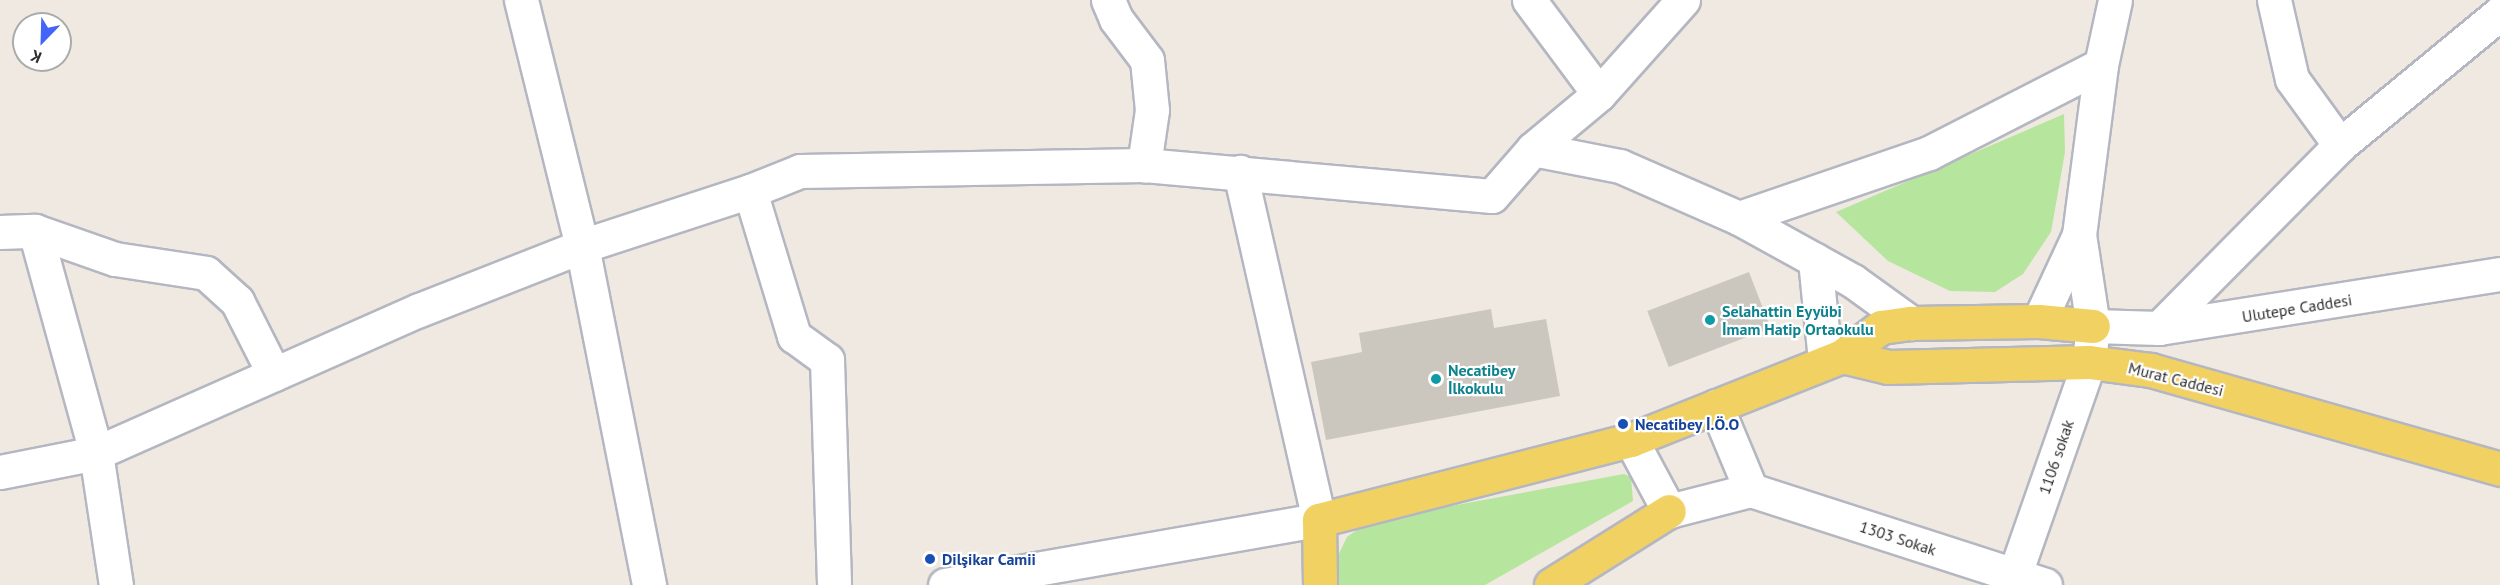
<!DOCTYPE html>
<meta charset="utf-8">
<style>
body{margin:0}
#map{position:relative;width:2500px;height:585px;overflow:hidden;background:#efe9e1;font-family:"PT Sans",sans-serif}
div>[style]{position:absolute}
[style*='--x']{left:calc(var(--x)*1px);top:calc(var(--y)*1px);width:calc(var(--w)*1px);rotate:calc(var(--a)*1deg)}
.green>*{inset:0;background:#b6e59e}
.building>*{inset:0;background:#cbc7bf;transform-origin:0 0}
.roads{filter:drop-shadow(2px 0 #b4b7c1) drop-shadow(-2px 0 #b4b7c1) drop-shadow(0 2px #b4b7c1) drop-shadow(0 -2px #b4b7c1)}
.minor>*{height:33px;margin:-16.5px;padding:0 16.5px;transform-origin:16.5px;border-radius:16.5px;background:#fff}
.major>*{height:33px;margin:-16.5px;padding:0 16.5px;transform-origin:16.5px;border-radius:16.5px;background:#f2d163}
.dots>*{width:16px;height:16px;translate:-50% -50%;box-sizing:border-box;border:3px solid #fff;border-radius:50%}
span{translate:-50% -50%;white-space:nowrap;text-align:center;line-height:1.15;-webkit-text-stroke:4.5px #fff;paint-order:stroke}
.street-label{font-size:16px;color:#2e2e2e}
.culture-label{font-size:16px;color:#0d838f;font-weight:700}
.left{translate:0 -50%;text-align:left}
.transit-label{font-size:16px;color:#164399;font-weight:700}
.north{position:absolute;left:12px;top:12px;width:60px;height:60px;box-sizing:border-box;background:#fff;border:2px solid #ababab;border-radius:50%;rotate:203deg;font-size:16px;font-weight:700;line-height:24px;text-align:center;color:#2e2e2e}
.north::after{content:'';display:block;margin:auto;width:21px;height:27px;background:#4264fb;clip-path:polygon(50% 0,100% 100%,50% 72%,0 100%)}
</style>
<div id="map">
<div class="green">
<div style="clip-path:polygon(2064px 114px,2065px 152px,2051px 232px,2023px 274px,1995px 292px,1950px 291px,1888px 261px,1836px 212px)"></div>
<div style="clip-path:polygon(1624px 474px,1631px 477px,1633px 501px,1485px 585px,1334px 585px,1335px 562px,1347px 537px,1370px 521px)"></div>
</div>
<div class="building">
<div style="left:1749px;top:272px;width:60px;height:109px;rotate:69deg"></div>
<div style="clip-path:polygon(1491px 309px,1494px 328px,1546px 319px,1560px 396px,1326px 440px,1311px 362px,1362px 352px,1359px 333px)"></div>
</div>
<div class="roads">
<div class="minor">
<div style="--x:521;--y:0;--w:253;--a:76.1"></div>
<div style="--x:582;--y:246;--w:346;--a:78.8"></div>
<div style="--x:1108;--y:0;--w:21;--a:67"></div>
<div style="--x:1116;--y:19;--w:51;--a:52.9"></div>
<div style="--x:1147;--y:60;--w:50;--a:84.3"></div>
<div style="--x:1152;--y:110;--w:56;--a:98.3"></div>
<div style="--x:1529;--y:0;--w:117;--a:53.3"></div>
<div style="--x:2274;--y:0;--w:81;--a:77.2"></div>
<div style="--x:2292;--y:79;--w:82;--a:54"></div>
<div style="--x:1533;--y:149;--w:86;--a:-39.8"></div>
<div style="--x:1599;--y:94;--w:126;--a:-48.2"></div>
<div style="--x:750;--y:191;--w:152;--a:73.1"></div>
<div style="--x:794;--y:336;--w:41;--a:36"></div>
<div style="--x:827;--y:360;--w:225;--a:88.2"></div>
<div style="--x:1739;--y:218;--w:201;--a:-18.9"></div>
<div style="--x:1929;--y:153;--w:193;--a:-27.1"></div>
<div style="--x:35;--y:231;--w:230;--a:74.6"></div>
<div style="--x:96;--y:453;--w:134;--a:81.4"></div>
<div style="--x:0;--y:232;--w:35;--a:-2"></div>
<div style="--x:35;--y:231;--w:85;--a:19.3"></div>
<div style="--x:115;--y:259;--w:92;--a:8.7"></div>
<div style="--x:206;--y:273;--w:42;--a:42.1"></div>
<div style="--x:237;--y:301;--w:82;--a:63.1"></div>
<div style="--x:1815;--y:260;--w:101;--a:84.3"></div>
<div style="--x:2039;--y:321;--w:95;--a:-65.1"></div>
<div style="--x:2093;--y:326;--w:66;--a:1.7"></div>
<div style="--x:2159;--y:328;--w:345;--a:-9"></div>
<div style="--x:2159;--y:328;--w:257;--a:-45.3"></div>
<div style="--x:2340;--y:145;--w:207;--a:-39.5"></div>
<div style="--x:1716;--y:406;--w:91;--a:67.4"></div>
<div style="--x:1631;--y:440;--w:81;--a:61.8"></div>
<div style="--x:1669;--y:511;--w:85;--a:-14.4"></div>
<div style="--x:0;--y:472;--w:98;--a:-11.2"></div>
<div style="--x:96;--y:453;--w:353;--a:-23.9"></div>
<div style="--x:419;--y:310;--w:175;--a:-21.4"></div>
<div style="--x:582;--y:246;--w:177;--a:-18.1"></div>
<div style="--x:750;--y:191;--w:54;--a:-21.8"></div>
<div style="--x:800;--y:171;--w:344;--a:-1"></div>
<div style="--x:1144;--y:165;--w:349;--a:5.1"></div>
<div style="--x:1492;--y:196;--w:62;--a:-48.9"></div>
<div style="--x:1533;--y:149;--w:89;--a:11.1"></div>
<div style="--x:1620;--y:166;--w:130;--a:23.6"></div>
<div style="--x:1739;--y:218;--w:130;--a:28.9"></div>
<div style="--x:1853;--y:281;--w:72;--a:35.9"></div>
<div style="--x:1751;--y:490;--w:309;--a:17.9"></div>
<div style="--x:945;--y:585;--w:380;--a:-9.9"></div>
<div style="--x:1319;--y:520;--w:357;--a:-102.8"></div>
<div style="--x:2011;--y:585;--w:236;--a:-70.7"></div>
<div style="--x:2089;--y:362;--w:36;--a:-84"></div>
<div style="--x:2093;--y:326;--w:92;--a:-98.7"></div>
<div style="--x:2079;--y:235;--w:171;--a:-82.6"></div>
<div style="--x:2101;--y:65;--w:66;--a:-77.8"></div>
</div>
<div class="major">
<div style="--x:1842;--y:356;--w:47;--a:13.4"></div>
<div style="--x:1888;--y:367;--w:201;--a:-1.4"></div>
<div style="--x:2089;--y:362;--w:63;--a:7.4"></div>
<div style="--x:2151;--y:370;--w:363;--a:15.8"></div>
<div style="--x:1320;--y:585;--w:65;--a:-90.9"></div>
<div style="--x:1319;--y:520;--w:322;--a:-14.4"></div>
<div style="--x:1631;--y:440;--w:227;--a:-21.7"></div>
<div style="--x:1842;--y:356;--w:49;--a:-36.6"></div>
<div style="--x:1881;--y:327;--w:30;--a:-8"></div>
<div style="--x:1911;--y:323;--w:128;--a:-0.9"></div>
<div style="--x:2039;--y:321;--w:54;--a:5.3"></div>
<div style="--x:1551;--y:585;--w:139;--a:-32.1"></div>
</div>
</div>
<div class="dots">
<div style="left:1710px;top:320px;background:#0f9aa8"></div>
<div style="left:1436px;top:379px;background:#0f9aa8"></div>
<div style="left:1623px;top:424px;background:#1a4fb4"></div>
<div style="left:930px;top:559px;background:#1a4fb4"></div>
</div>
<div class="street-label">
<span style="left:2297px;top:308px;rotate:-9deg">Ulutepe Caddesi</span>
<span style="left:2176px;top:379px;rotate:14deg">Murat Caddesi</span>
<span style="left:2056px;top:457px;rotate:-71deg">1106 sokak</span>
<span style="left:1898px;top:538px;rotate:18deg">1303 Sokak</span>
</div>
<div class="culture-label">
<span class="left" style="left:1722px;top:320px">Selahattin Eyyübi<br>İmam Hatip Ortaokulu</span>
<span class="left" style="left:1448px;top:379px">Necatibey<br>İlkokulu</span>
</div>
<div class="transit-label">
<span class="left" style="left:1635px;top:424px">Necatibey İ.Ö.O</span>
<span class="left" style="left:942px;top:559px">Dilşikar Camii</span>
</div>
<div class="north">K</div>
</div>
